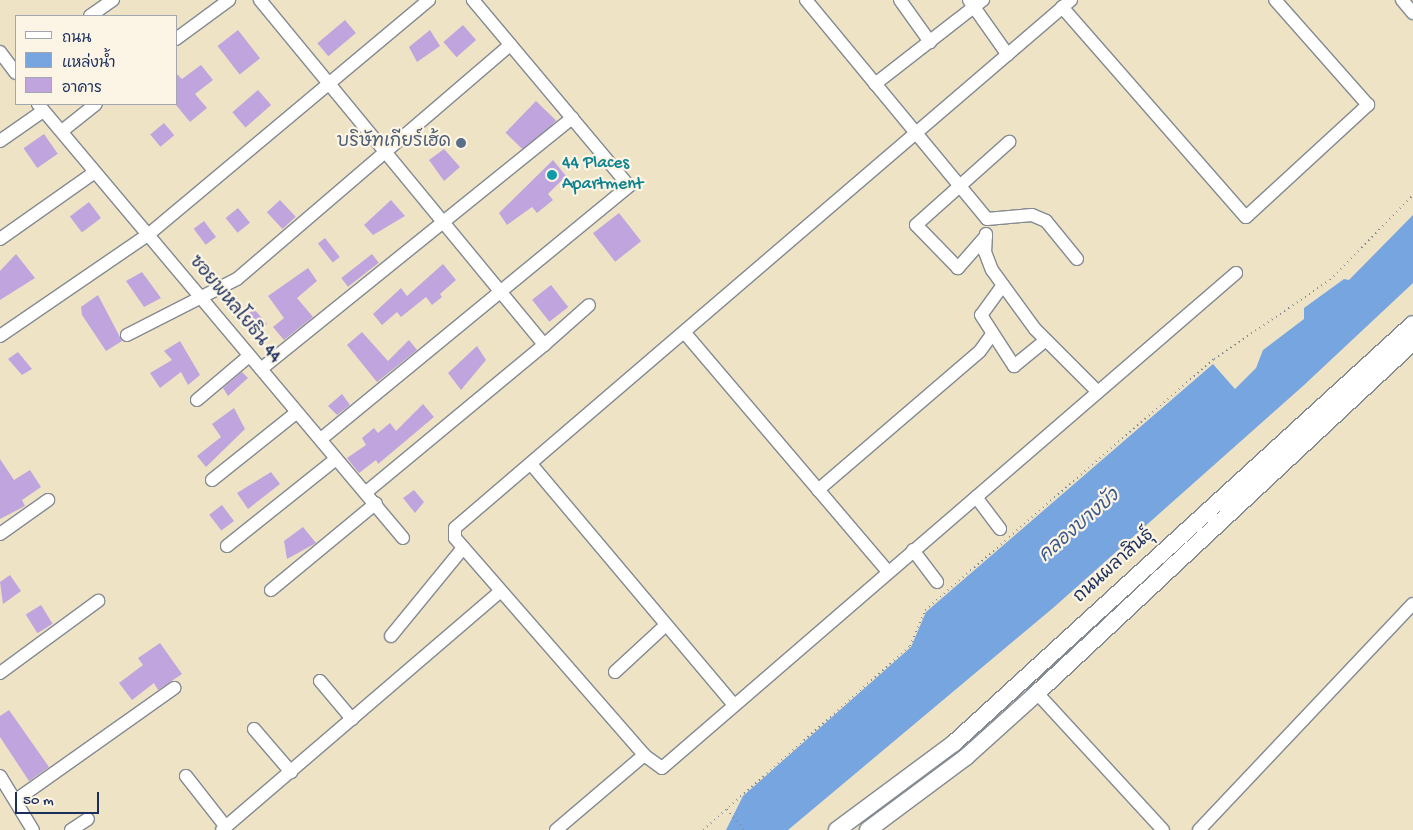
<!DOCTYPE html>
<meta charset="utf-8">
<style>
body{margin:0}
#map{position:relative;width:1413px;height:830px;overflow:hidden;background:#eee4c5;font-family:"Gochi Hand","Playpen Sans Thai",sans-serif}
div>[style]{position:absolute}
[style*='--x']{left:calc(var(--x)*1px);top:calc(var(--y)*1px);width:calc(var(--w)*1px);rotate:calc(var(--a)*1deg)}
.water>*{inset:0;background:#76a5e0}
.building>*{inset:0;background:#bfa4de;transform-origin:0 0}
.path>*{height:2px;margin-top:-1px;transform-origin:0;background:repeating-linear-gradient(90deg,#848a92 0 1px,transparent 0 5px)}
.roads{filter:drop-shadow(1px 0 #848a92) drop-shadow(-1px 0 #848a92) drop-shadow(0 1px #848a92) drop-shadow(0 -1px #848a92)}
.minor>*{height:12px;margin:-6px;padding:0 6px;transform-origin:6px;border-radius:6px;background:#fff}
.major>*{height:16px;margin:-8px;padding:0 8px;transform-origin:8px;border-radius:8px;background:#fff}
.dots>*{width:14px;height:14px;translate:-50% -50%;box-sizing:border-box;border:2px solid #fcf5e5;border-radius:50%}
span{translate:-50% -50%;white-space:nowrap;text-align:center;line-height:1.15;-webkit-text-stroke:4.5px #fcf5e5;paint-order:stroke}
.service-label{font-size:18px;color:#4e5e75}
.right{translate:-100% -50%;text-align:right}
.culture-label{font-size:18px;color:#0d838f}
.left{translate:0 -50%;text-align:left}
.street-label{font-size:18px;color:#1b2f5e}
.water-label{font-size:19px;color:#3b588c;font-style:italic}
.legend{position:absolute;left:15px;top:15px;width:162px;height:90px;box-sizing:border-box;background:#fcf5e5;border:1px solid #a2a6af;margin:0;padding:6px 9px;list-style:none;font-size:15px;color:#1b2f5e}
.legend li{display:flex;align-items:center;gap:10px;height:25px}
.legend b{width:25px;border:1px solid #a2a6af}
.scale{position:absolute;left:15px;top:792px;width:84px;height:22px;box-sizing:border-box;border:2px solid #1b2f5e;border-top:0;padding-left:6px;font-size:15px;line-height:18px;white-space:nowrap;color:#1b2f5e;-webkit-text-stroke:4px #fcf5e5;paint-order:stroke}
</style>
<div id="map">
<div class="water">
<div style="clip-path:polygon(1413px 215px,1413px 283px,1303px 386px,1053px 608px,788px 830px,726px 830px,743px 796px,911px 647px,926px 612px,1213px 364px,1235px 389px,1256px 368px,1263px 350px,1304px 319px,1304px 308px,1344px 279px,1349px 280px)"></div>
</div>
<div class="building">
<div style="left:345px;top:20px;width:17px;height:36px;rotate:50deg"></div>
<div style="left:463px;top:25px;width:20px;height:26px;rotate:49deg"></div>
<div style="left:238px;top:30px;width:36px;height:26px;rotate:52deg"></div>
<div style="clip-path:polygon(430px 30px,440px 46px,417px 62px,409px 47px)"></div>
<div style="clip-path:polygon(201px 65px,213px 80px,195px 94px,207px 108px,190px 122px,176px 105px,176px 73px,182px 79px)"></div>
<div style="left:258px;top:90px;width:20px;height:34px;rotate:49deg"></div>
<div style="left:536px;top:101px;width:28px;height:44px;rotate:44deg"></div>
<div style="left:164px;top:123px;width:16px;height:18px;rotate:50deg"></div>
<div style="left:44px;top:134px;width:24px;height:25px;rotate:55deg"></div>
<div style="clip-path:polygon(444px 149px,460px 167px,444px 181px,429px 160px)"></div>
<div style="clip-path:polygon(553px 160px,566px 176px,548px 194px,553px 200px,537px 213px,532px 207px,507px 225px,499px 213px)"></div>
<div style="left:280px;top:200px;width:23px;height:18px;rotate:47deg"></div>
<div style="clip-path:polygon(391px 200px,405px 216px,373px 235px,364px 225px)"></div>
<div style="left:89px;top:202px;width:20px;height:24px;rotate:53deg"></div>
<div style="left:238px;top:208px;width:19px;height:16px;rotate:51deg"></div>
<div style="left:619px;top:213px;width:36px;height:33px;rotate:52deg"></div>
<div style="left:204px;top:221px;width:20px;height:13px;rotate:53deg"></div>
<div style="left:325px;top:238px;width:24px;height:9px;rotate:52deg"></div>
<div style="clip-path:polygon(16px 254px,35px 278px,0 300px,0 271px)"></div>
<div style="left:372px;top:254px;width:11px;height:39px;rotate:52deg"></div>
<div style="clip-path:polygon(443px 264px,456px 280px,440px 294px,442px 297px,432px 305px,426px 297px,401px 317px,397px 312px,382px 325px,373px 314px,401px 288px,407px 296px)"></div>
<div style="clip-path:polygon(308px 268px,317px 281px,297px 298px,313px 317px,284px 340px,273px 327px,284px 318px,268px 296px)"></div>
<div style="clip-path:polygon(142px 272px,161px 298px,144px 307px,126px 281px)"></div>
<div style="left:551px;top:285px;width:28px;height:24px;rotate:52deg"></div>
<div style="clip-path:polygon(98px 295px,122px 341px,106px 351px,82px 315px,81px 307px)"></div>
<div style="left:254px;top:309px;width:20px;height:11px;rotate:49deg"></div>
<div style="clip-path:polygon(362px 332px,388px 361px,409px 340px,417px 350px,377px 382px,347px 345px)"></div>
<div style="clip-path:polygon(180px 341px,200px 375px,188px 385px,181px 372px,160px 388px,150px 373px,172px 360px,164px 351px)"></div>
<div style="clip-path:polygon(477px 346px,486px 360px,461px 390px,448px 373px)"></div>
<div style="clip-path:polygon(18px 352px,32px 369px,22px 375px,8px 359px)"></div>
<div style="clip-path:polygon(242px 372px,248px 378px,228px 396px,223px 388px)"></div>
<div style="clip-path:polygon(342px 394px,350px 405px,337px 415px,328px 406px)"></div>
<div style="clip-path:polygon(423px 404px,434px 417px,378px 464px,376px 460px,359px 473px,347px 458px,366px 445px,362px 438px,374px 428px,378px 433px,390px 423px,396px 431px)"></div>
<div style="clip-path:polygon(234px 408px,245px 429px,206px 467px,197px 456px,221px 437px,212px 424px)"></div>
<div style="clip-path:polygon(0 459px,14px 480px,30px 470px,41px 487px,22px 500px,25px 506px,0 519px)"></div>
<div style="clip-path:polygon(271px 472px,280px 484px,248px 509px,237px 493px)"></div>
<div style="clip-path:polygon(414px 490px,424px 502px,415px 513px,403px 498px)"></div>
<div style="left:222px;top:505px;width:20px;height:16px;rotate:53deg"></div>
<div style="clip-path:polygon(303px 527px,316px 543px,287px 559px,284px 541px)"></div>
<div style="clip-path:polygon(10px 575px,21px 591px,3px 604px,0 582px)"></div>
<div style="left:41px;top:605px;width:22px;height:18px;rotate:58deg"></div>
<div style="clip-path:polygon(160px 643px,182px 674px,158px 690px,154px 683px,132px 700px,119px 683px,143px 665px,138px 658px)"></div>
<div style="clip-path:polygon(9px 710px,49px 767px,29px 781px,0 737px,0 716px)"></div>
</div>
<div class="path">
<div style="--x:1009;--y:537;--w:271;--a:-41"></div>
<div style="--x:1214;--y:359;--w:140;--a:-34.3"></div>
<div style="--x:1330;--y:280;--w:119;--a:-45.7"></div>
<div style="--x:727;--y:809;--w:27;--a:51"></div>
<div style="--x:703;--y:830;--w:277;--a:-41.6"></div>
<div style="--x:910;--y:646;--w:39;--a:-67"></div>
<div style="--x:925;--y:610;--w:107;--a:-40.8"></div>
</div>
<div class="roads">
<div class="minor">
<div style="--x:260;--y:0;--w:447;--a:50.5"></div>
<div style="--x:544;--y:345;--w:231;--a:140.4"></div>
<div style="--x:806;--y:0;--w:284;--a:50.4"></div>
<div style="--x:987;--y:219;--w:45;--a:-5.1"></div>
<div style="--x:1032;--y:215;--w:15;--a:23"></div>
<div style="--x:1046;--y:221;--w:49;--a:50.8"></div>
<div style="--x:900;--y:0;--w:52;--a:54.5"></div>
<div style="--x:969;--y:0;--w:67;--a:54.7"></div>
<div style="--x:1071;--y:0;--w:811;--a:139.4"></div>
<div style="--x:455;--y:528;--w:10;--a:90"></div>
<div style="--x:455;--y:538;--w:288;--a:48.9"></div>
<div style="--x:644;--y:755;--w:22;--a:36"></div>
<div style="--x:662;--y:768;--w:758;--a:-40.77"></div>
<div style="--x:1402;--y:0;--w:17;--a:50"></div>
<div style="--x:1062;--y:7;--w:279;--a:48.8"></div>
<div style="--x:1246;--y:217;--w:166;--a:-42.6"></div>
<div style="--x:1368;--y:105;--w:140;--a:-131.5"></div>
<div style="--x:90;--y:16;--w:28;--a:-35"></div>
<div style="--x:176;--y:39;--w:66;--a:-36.3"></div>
<div style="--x:0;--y:52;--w:26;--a:53"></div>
<div style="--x:875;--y:84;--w:137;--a:-37.9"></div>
<div style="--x:38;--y:104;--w:567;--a:49.94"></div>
<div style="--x:62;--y:131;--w:43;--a:-38.5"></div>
<div style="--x:0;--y:141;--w:52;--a:-34.9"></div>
<div style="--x:986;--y:234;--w:18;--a:93"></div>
<div style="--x:985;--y:252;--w:19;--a:69"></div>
<div style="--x:992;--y:270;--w:73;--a:53.9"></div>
<div style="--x:1035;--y:329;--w:89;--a:45"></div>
<div style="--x:986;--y:236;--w:43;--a:131.2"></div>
<div style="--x:958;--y:268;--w:60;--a:-134.3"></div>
<div style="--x:916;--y:225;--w:125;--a:-41.7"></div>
<div style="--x:0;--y:239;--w:116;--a:-35.2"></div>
<div style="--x:1003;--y:285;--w:37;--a:126"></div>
<div style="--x:981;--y:315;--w:61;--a:57.1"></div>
<div style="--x:1014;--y:366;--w:41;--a:-39.1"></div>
<div style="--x:684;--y:332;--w:315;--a:49.6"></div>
<div style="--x:127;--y:335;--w:123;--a:-27"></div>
<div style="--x:237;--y:279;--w:360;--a:-40.6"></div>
<div style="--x:0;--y:336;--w:181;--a:-34.4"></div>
<div style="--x:149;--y:234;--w:365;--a:-39.9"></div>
<div style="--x:544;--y:345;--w:60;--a:-41.6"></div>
<div style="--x:261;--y:369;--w:400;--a:-38.9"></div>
<div style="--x:197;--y:400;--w:68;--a:-40.2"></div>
<div style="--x:321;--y:439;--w:399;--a:-39.4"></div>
<div style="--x:629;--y:186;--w:243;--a:-130"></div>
<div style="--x:531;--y:464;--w:315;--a:49.9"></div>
<div style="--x:212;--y:480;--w:107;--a:-38.6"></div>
<div style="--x:818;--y:490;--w:213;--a:-40.6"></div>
<div style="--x:980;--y:351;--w:19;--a:-54"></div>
<div style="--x:976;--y:497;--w:40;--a:53"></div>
<div style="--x:0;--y:534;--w:59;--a:-35.3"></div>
<div style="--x:227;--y:546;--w:139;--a:-38.6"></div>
<div style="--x:913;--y:550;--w:40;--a:53"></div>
<div style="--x:271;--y:590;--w:136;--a:-39.6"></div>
<div style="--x:391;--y:636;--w:114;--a:-50.7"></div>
<div style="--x:615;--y:672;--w:69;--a:-42.7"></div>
<div style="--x:0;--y:673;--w:122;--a:-36.3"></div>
<div style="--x:320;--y:681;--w:50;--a:49.9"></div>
<div style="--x:1037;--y:693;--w:186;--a:47.4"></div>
<div style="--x:254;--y:729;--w:57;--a:49.3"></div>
<div style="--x:0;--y:776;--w:63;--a:58.6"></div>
<div style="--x:186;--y:776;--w:65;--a:51.9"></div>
<div style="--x:16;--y:800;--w:194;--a:-35.3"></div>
<div style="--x:71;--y:830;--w:20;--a:-33"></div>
<div style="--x:222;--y:830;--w:365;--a:-40.6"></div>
<div style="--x:556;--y:830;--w:116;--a:-40.4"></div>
<div style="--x:1199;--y:830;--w:311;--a:-46.6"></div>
</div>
<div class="major">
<div style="--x:837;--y:830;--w:146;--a:-36.6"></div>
<div style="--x:954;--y:743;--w:621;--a:-42.39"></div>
<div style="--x:868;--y:830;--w:122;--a:-36.7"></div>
<div style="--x:966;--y:757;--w:96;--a:-42"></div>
<div style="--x:1037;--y:693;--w:514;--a:-43.03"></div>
</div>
</div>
<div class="dots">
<div style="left:461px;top:143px;background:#5c6f8a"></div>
<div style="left:552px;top:175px;background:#0f9aa8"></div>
</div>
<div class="service-label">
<span class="right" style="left:451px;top:143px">บริษัทเกียร์เฮ้ด</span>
</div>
<div class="culture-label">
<span class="left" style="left:562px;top:175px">44 Places<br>Apartment</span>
</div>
<div class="street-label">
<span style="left:234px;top:310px;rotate:50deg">ซอยพหลโยธิน 44</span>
<span style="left:1115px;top:567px;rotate:-42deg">ถนนผลาสินธุ์</span>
</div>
<div class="water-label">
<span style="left:1080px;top:527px;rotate:-41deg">คลองบางบัว</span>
</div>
<ul class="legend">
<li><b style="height:6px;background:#fff"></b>ถนน</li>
<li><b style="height:14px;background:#76a5e0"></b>แหล่งน้ำ</li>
<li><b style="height:14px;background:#bfa4de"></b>อาคาร</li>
</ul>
<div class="scale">50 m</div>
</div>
